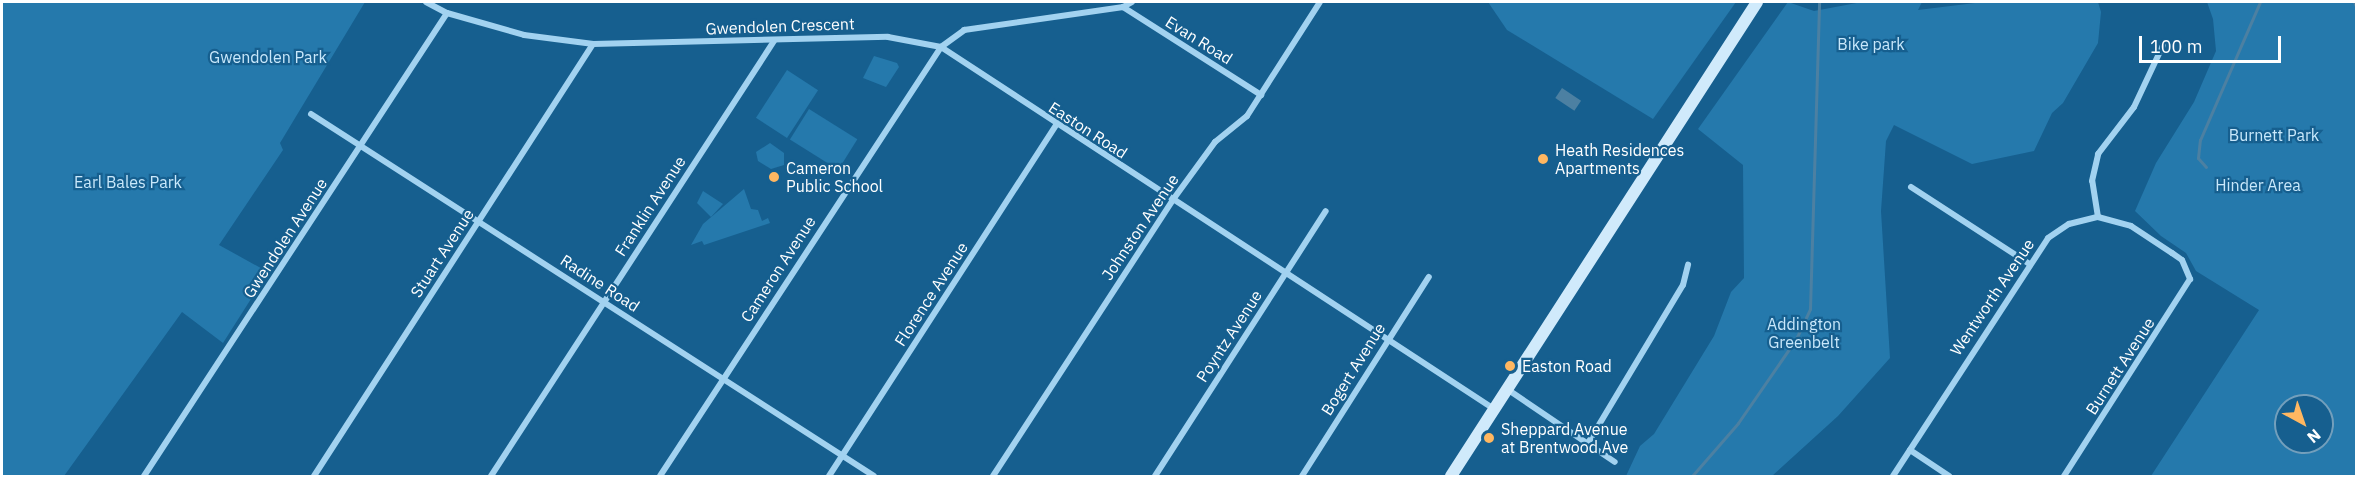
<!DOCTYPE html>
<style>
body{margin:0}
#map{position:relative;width:2358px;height:478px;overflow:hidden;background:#165f8f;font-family:"IBM Plex Sans",sans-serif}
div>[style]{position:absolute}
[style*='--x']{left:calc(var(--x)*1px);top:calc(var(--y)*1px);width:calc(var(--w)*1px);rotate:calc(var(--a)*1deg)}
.green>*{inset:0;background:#2579ac;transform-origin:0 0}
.water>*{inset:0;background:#4c80a2;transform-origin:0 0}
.stream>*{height:3px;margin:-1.5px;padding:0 1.5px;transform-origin:1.5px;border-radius:1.5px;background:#4c80a2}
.street>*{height:6px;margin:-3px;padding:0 3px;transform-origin:3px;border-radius:3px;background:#a2d2f0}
.secondary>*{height:12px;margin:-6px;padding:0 6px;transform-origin:6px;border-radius:6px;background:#d0eafb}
.dots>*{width:16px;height:16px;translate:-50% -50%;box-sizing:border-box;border:3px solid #165f8f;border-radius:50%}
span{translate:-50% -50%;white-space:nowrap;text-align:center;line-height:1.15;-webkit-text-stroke:4.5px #165f8f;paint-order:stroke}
.street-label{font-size:16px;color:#fff}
.park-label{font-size:16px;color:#c9e8fb}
.poi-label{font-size:16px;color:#fff}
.left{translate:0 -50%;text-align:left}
.frame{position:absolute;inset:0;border:3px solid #fff;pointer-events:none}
.north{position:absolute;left:2274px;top:394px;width:60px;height:60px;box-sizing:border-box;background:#165f8f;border:2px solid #739fbc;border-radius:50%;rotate:140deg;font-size:16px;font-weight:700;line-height:24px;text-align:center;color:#fff}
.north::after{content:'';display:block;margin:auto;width:21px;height:27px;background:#ffb761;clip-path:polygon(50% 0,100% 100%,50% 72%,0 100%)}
.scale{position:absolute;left:2139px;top:36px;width:142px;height:27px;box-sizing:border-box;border:3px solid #fff;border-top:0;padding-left:8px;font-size:18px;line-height:21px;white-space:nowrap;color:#fff;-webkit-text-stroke:4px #165f8f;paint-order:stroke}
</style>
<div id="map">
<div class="green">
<div style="clip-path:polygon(2px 2px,365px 2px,280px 143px,283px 150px,219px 245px,268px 272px,223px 343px,182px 312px,64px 476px,2px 476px)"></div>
<div style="clip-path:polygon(1488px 2px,1736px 2px,1653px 119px,1507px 30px)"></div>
<div style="clip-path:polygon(1788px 2px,1814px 11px,1862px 2px,1922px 2px,1918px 10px,1983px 2px,2098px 2px,2101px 12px,2098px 43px,2063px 103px,2052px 113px,2034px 151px,1972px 164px,1894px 125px,1886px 141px,1881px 211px,1890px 358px,1838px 416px,1772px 476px,1626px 476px,1640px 446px,1654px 434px,1714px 336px,1731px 292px,1744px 278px,1743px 165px,1698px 129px)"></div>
<div style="clip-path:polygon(evenodd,2207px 2px,2356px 2px,2356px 476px,2151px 476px,2259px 310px,2196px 271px,2186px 253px,2161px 236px,2135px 211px,2156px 163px,2194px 102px,2216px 51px,2213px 19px,2207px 2px,2286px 406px,2322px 406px,2322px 442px,2286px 442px,2286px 406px)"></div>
<div style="clip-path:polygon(874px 56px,897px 63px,899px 67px,886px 87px,863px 78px)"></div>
<div style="left:787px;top:70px;width:37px;height:57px;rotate:33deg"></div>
<div style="left:809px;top:109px;width:57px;height:36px;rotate:32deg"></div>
<div style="clip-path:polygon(770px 143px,784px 153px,784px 165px,771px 169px,758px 161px,756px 152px)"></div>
<div style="clip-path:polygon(744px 189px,751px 209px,758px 210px,762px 221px,768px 218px,770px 223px,704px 245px,702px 241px,691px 245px,703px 224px)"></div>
<div style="clip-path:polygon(703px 191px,723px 204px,711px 217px,697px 203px)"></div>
</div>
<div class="water">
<div style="left:1562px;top:88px;width:23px;height:12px;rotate:34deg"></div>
</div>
<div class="stream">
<div style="--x:2354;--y:2;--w:4;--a:63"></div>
<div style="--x:2206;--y:167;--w:12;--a:-132"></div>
<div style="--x:2198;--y:158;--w:18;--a:-84"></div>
<div style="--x:2200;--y:140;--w:150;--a:-66.5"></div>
<div style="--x:1692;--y:476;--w:70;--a:-49"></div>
<div style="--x:1738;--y:423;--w:102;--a:-55.4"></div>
<div style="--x:1796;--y:339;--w:33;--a:-65"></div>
<div style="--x:1810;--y:309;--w:307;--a:-88.3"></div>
</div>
<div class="street">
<div style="--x:426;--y:2;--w:24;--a:28"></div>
<div style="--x:447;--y:13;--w:80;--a:15.9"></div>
<div style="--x:524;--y:35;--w:70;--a:7.4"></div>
<div style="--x:593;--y:44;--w:295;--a:-1.4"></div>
<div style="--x:888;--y:37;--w:54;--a:10.7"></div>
<div style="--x:941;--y:47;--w:661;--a:33.21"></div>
<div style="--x:1123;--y:7;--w:164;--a:32.5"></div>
<div style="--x:311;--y:114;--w:669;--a:32.74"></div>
<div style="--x:1911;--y:187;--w:140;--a:33"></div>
<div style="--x:2098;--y:217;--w:36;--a:-99"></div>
<div style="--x:2092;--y:181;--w:28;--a:-77"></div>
<div style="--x:2098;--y:154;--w:59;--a:-52.5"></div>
<div style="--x:2134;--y:107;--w:68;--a:-64.9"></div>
<div style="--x:1507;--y:389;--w:130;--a:34.1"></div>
<div style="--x:1588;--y:443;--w:184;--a:-59"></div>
<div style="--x:1683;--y:285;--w:21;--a:-76"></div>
<div style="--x:1910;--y:450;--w:47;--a:33.7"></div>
<div style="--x:144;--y:476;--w:553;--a:-56.8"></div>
<div style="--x:314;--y:476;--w:514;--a:-57.14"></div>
<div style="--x:491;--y:476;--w:519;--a:-56.95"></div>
<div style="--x:660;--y:476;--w:513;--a:-56.77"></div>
<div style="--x:941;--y:47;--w:29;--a:-36"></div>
<div style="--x:964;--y:30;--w:161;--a:-8.2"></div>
<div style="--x:1123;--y:7;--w:10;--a:-29"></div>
<div style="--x:829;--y:476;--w:418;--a:-57.1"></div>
<div style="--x:993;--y:476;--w:328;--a:-56.9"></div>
<div style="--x:1172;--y:201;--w:73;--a:-53.9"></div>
<div style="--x:1215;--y:142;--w:41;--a:-39.1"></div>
<div style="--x:1247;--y:116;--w:135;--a:-57.4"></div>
<div style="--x:1155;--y:476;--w:315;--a:-57.2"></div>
<div style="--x:1302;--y:476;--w:236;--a:-57.5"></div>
<div style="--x:1893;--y:476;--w:284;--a:-56.9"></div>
<div style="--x:2048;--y:238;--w:25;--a:-34"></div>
<div style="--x:2069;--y:224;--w:30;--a:-14"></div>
<div style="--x:2098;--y:217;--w:34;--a:15"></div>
<div style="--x:2131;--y:226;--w:49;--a:33.4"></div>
<div style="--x:2172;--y:253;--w:12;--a:35"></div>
<div style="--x:2182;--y:260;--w:21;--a:67"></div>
<div style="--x:2190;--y:279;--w:234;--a:122.6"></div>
</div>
<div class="secondary">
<div style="--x:1451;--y:476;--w:564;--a:-57.15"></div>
</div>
<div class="dots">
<div style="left:1543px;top:159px;background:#ffb761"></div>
<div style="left:774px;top:177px;background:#ffb761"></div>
<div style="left:1510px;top:366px;background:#ffb761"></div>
<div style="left:1489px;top:438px;background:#ffb761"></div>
</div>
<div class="street-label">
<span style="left:780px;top:26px;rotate:-2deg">Gwendolen Crescent</span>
<span style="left:1199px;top:40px;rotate:32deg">Evan Road</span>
<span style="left:1088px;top:130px;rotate:33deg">Easton Road</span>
<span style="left:650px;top:206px;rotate:-57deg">Franklin Avenue</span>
<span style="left:1140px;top:227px;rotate:-56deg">Johnston Avenue</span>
<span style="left:285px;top:238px;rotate:-57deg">Gwendolen Avenue</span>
<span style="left:442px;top:253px;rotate:-57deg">Stuart Avenue</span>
<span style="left:778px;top:269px;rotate:-57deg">Cameron Avenue</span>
<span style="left:600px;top:283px;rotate:33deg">Radine Road</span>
<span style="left:931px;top:294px;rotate:-57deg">Florence Avenue</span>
<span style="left:1992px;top:297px;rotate:-56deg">Wentworth Avenue</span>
<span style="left:1229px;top:336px;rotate:-57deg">Poyntz Avenue</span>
<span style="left:2120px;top:366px;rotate:-57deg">Burnett Avenue</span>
<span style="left:1353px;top:369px;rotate:-58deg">Bogert Avenue</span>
</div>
<div class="park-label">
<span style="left:1871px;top:44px">Bike park</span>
<span style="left:268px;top:57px">Gwendolen Park</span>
<span style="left:2274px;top:135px">Burnett Park</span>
<span style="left:128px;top:182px">Earl Bales Park</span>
<span style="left:2258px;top:185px">Hinder Area</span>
<span style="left:1804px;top:333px">Addington<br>Greenbelt</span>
</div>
<div class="poi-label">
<span class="left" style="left:1555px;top:159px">Heath Residences<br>Apartments</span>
<span class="left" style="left:786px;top:177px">Cameron<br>Public School</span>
<span class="left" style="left:1522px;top:366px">Easton Road</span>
<span class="left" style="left:1501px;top:438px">Sheppard Avenue<br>at Brentwood Ave</span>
</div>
<div class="frame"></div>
<div class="north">N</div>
<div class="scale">100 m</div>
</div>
